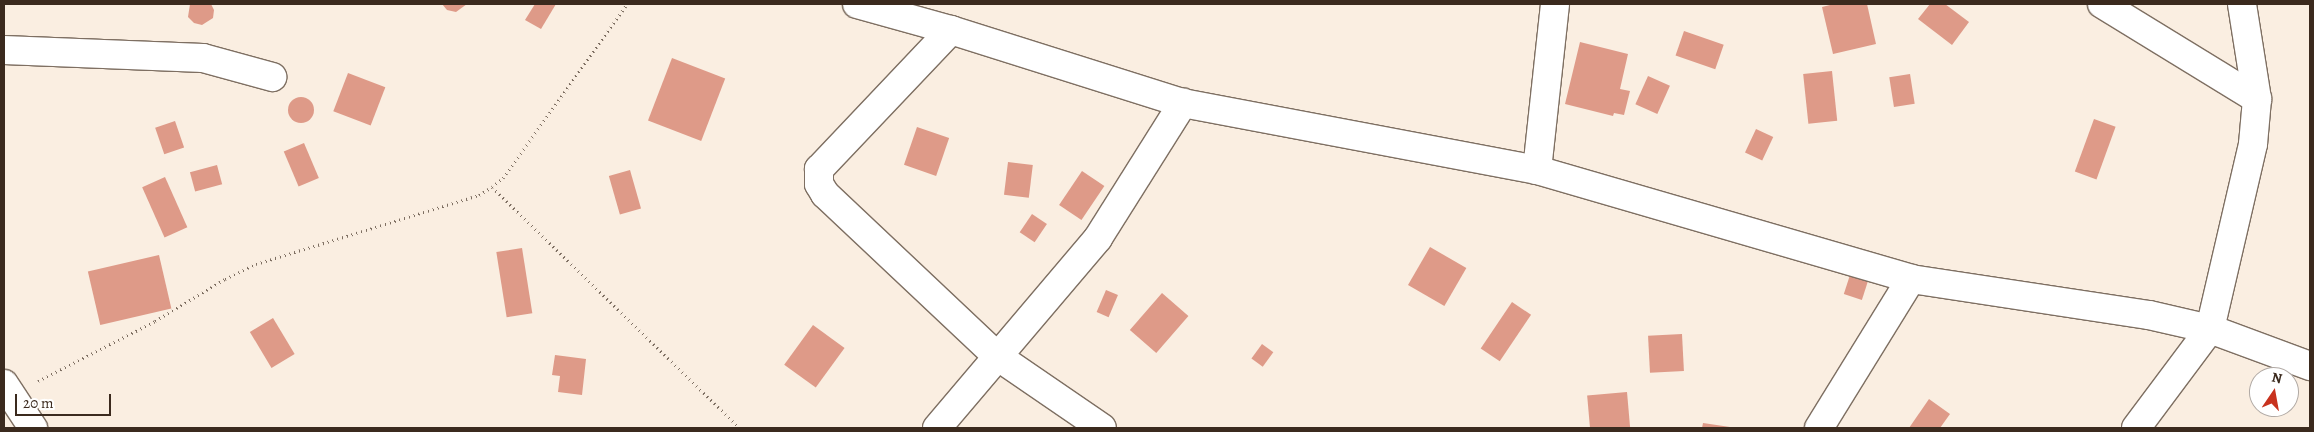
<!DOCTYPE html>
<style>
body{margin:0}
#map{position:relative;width:2314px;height:432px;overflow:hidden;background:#faeee1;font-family:Alegreya,serif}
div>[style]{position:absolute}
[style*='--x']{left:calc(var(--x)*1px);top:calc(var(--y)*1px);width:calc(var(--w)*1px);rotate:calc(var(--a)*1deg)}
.building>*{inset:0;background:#de9a88;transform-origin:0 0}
.round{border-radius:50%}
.path>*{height:3px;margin-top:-1.5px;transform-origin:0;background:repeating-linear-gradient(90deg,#7e6f62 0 1px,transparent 0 5px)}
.roads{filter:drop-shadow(1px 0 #7e6f62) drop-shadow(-1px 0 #7e6f62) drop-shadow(0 1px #7e6f62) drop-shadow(0 -1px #7e6f62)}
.minor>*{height:28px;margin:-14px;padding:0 14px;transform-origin:14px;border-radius:14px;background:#fff}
span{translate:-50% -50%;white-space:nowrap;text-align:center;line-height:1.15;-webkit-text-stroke:4px #fff;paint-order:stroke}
.frame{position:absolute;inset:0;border:5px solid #3b2a1e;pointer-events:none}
.north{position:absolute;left:2249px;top:367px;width:50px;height:50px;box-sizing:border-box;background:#fff;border:1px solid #b1aaa5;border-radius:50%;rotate:12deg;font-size:14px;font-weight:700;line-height:20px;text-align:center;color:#3b2a1e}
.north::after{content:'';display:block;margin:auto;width:18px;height:22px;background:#c8321e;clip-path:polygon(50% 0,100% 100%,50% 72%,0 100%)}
.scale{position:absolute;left:15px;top:394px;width:96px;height:22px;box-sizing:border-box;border:2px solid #3b2a1e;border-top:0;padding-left:6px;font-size:15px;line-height:18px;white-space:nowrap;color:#3b2a1e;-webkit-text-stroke:4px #fff;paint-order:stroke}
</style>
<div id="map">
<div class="building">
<div style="clip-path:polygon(190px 4px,211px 4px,214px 10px,213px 18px,202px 25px,194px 23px,188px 17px)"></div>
<div style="clip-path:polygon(442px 4px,467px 4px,456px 12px,447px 10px)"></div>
<div style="clip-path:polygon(535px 4px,556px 4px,541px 29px,525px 20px)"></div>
<div style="clip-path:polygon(1834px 4px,1867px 4px,1876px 44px,1833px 54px,1822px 7px)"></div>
<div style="clip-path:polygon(1930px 4px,1945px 4px,1969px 22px,1952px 45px,1918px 19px)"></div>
<div style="left:1684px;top:31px;width:42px;height:26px;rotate:19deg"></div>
<div style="clip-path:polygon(1580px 42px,1628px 54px,1620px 89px,1630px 91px,1624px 115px,1614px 113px,1613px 116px,1565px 104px)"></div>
<div style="left:672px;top:58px;width:57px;height:67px;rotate:21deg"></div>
<div style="left:1832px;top:71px;width:50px;height:29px;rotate:84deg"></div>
<div style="left:348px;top:73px;width:40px;height:41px;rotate:21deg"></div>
<div style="left:1910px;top:74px;width:30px;height:21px;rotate:81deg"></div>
<div style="left:1648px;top:76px;width:24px;height:31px;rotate:24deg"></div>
<div class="round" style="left:288px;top:97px;width:26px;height:26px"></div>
<div style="left:2094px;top:119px;width:23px;height:56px;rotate:20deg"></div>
<div style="left:175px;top:121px;width:28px;height:21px;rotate:71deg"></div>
<div style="left:917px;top:127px;width:34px;height:40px;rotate:19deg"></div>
<div style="left:1756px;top:129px;width:19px;height:26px;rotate:25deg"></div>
<div style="left:304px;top:143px;width:38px;height:22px;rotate:67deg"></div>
<div style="left:1008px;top:162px;width:25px;height:33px;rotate:7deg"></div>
<div style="left:217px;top:165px;width:20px;height:28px;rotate:75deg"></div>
<div style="left:630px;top:170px;width:40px;height:22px;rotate:74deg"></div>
<div style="left:1082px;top:171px;width:27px;height:41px;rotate:34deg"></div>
<div style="left:165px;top:177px;width:55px;height:25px;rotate:66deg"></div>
<div style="left:1032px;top:214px;width:18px;height:22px;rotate:34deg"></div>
<div style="left:1430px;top:247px;width:42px;height:44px;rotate:30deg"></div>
<div style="left:522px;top:248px;width:66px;height:26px;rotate:81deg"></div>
<div style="left:159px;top:255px;width:55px;height:73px;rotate:77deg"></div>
<div style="left:1850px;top:275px;width:19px;height:20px;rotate:18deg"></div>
<div style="left:1106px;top:290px;width:13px;height:24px;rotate:23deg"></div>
<div style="left:1162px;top:293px;width:35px;height:49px;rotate:41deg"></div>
<div style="left:1512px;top:302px;width:23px;height:56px;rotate:34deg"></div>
<div style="left:273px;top:318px;width:42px;height:27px;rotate:59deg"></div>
<div style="left:813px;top:325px;width:39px;height:49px;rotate:36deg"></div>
<div style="left:1682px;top:334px;width:37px;height:34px;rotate:87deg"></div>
<div style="left:1262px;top:344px;width:14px;height:18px;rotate:36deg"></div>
<div style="clip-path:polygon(555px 355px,586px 359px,582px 395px,558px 392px,560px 376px,552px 375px)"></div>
<div style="left:1627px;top:392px;width:36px;height:40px;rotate:85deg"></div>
<div style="clip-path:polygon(1929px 399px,1950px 414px,1940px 428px,1909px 428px)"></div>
<div style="clip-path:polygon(1703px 423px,1730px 427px,1730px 428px,1702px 428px)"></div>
</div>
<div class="path">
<div style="--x:492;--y:187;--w:346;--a:44.2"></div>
<div style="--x:38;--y:381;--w:131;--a:-27.1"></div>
<div style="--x:155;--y:321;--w:82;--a:-31"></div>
<div style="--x:225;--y:279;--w:34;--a:-26"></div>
<div style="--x:256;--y:264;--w:233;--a:-17.2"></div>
<div style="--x:479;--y:195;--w:15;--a:-32"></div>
<div style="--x:492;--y:187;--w:14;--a:-39"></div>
<div style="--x:503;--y:178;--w:214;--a:-54.5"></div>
</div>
<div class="roads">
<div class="minor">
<div style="--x:857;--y:4;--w:98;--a:15.5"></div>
<div style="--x:951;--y:30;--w:243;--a:17.5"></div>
<div style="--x:1183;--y:103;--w:360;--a:10.7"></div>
<div style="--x:1537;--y:170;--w:390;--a:16.2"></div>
<div style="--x:1911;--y:279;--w:241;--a:8.6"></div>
<div style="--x:2149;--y:315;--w:63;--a:12.9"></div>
<div style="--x:2210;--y:329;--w:107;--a:20.3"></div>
<div style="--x:2102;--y:4;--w:182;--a:31.5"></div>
<div style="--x:951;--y:30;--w:192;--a:133.5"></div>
<div style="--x:819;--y:169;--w:15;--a:90"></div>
<div style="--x:819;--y:184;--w:12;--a:59"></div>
<div style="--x:825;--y:194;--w:236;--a:43.3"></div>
<div style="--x:997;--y:356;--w:127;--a:34.4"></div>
<div style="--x:4;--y:50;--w:199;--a:2.3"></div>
<div style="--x:203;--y:58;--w:72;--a:15.4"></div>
<div style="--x:1537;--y:170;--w:167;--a:-83.8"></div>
<div style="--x:4;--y:384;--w:53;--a:56.6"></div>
<div style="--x:937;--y:428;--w:249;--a:-49.7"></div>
<div style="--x:1098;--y:238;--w:160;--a:-57.8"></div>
<div style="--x:1819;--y:428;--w:175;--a:-58.3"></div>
<div style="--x:2136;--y:428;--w:124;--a:-53.2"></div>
<div style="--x:2210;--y:329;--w:190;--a:-76.9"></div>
<div style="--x:2253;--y:144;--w:45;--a:-84.9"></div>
<div style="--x:2257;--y:99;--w:96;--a:-99"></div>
</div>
</div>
<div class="frame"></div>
<div class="north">N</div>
<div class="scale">20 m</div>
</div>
